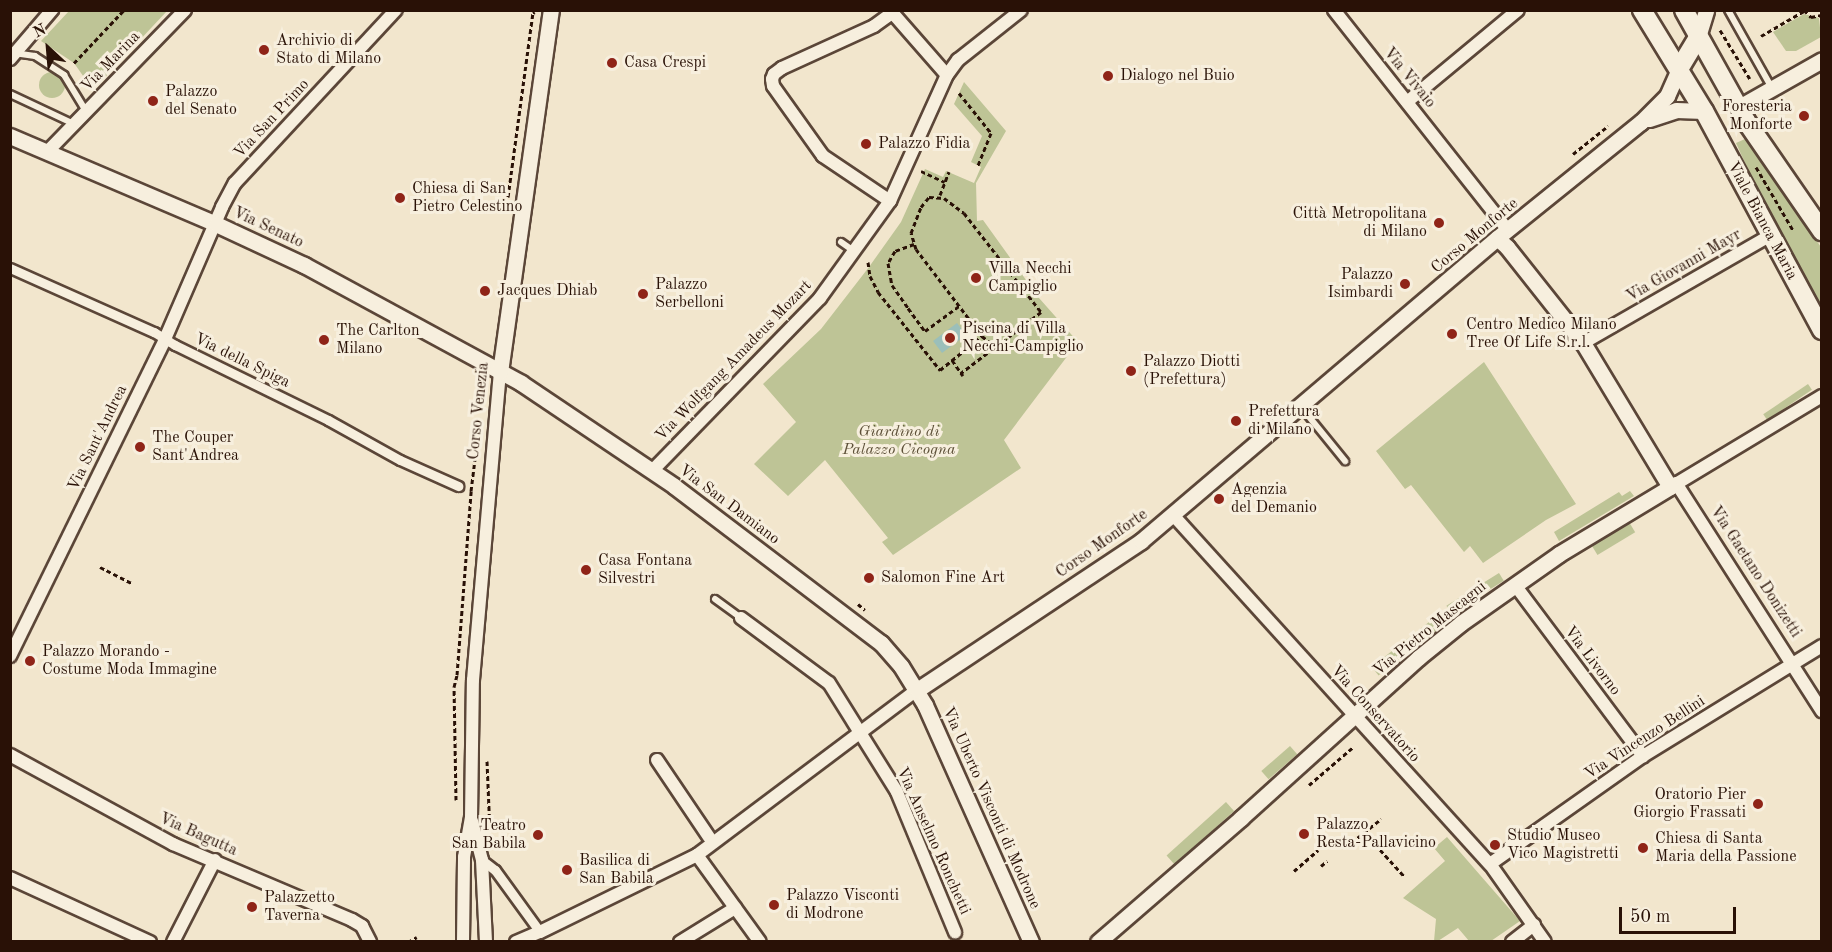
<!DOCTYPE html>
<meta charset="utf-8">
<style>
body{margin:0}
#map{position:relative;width:1832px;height:952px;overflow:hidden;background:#f2e6cd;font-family:"Old Standard TT",serif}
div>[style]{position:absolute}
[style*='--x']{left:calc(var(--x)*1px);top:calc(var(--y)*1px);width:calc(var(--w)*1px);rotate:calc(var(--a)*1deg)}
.green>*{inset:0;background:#bec496;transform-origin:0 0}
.round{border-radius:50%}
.water>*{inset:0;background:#9bbfba;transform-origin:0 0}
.path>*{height:3px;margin-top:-1.5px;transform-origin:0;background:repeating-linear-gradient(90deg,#291106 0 4.5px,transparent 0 7.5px)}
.roads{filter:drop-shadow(2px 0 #5b4638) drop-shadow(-2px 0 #5b4638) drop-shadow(0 2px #5b4638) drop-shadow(0 -2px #5b4638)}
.service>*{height:6px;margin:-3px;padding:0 3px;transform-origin:3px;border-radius:3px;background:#f7efde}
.pedestrian>*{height:9px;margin:-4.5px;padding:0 4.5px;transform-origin:4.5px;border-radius:4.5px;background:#f7efde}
.minor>*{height:12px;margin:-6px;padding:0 6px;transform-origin:6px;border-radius:6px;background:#f7efde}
.tertiary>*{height:15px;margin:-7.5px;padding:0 7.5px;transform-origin:7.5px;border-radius:7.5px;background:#f7efde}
.secondary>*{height:18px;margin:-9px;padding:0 9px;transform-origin:9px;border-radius:9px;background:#f7efde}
.dots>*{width:16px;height:16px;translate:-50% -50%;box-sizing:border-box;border:3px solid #f7efde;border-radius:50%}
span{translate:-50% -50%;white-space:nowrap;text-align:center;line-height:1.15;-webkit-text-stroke:6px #f7efde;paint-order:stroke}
.poi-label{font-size:16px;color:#291106}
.left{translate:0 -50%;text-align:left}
.right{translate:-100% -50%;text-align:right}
.street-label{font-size:16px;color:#291106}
.park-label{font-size:16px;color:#5d5038;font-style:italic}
.frame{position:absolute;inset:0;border:12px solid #291106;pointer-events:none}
.north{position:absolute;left:18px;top:18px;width:60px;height:60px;-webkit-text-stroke:4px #f7efde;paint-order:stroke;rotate:334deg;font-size:16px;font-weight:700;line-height:24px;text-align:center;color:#291106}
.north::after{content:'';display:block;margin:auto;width:21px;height:27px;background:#291106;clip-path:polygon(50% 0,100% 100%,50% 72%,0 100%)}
.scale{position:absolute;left:1619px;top:907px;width:117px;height:27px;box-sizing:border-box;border:3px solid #291106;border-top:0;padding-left:8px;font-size:18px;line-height:21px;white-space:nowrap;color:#291106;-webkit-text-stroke:4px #f7efde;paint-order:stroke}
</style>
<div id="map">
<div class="green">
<div style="clip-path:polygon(69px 11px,69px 10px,167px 11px,93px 90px,74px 63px,41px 41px)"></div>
<div style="clip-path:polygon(1804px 14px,1819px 18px,1821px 37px,1796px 51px,1786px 51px,1773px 32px)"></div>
<div class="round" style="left:39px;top:72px;width:26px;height:26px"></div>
<div style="clip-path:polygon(964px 82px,1006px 131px,976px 183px,977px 221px,983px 220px,1039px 298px,1078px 342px,1004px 440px,1021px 468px,893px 555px,882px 542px,888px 538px,825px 460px,788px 496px,754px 464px,796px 422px,763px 384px,821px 329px,869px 267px,901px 222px,925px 169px,943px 177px,946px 171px,974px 183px,981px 167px,971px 162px,982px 136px,954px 104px)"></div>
<div style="clip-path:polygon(1745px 139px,1821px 247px,1821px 313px,1781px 243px,1736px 143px)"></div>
<div style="clip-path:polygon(1484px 362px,1576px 504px,1546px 520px,1483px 563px,1470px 546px,1464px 552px,1411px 485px,1405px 489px,1376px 451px)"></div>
<div style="left:1808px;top:384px;width:7px;height:54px;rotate:56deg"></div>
<div style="clip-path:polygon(1630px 491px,1634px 496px,1559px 541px,1554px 532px,1619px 492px,1622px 496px)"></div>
<div style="left:1629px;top:522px;width:12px;height:44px;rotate:59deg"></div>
<div style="left:1499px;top:573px;width:9px;height:62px;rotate:58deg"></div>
<div style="left:1438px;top:615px;width:11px;height:84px;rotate:52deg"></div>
<div style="left:1290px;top:746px;width:11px;height:38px;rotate:49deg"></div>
<div style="left:1226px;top:802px;width:12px;height:80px;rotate:48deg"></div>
<div style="clip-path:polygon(1447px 837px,1520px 921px,1491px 941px,1469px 941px,1458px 928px,1438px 941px,1434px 941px,1436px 919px,1403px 898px,1445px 861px,1434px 848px)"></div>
</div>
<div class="water">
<div style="left:957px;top:323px;width:15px;height:30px;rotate:53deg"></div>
</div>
<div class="path">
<div style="--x:1804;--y:10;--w:10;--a:45"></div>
<div style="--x:1811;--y:17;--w:11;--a:-10"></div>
<div style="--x:1720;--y:30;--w:57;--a:58.5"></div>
<div style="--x:1761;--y:36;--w:50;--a:-30.2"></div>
<div style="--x:74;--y:63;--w:73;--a:-46.7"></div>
<div style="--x:959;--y:93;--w:51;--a:51.3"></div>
<div style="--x:991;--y:133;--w:35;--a:112"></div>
<div style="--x:1573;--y:154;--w:45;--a:-38.7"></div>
<div style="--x:1756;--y:167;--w:73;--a:59.6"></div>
<div style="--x:921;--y:171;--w:26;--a:25"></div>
<div style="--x:940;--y:195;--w:25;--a:-69"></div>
<div style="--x:508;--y:197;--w:186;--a:-82.3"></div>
<div style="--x:533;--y:13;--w:2;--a:-27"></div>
<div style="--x:914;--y:244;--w:20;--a:160"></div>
<div style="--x:895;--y:251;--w:14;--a:120"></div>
<div style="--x:888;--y:263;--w:22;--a:80"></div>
<div style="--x:892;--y:285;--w:28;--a:55"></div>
<div style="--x:908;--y:308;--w:29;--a:54"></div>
<div style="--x:925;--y:331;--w:42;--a:-36.3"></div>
<div style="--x:868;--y:262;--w:14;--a:82"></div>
<div style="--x:870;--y:276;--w:18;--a:63"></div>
<div style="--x:878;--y:292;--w:100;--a:51.5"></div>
<div style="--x:940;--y:370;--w:54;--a:-39"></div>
<div style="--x:982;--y:336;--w:109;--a:-127.2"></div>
<div style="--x:916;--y:249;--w:17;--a:-107"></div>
<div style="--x:911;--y:233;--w:28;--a:-69"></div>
<div style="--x:921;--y:207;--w:13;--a:-51"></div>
<div style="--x:929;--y:197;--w:15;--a:4"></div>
<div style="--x:944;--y:198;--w:25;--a:37"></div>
<div style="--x:964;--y:213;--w:125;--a:52.1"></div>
<div style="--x:1041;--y:312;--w:101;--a:142.7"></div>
<div style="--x:982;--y:336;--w:17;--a:40"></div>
<div style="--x:952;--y:360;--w:19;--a:55"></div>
<div style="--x:100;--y:567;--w:35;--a:27"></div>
<div style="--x:858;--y:604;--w:9;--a:41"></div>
<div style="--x:487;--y:761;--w:71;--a:87.6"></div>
<div style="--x:1309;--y:785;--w:57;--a:-40.7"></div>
<div style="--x:456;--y:800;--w:113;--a:-91"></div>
<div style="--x:454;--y:687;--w:12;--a:-76"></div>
<div style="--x:457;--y:675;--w:185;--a:-85.6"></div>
<div style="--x:471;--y:491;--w:56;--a:-82.9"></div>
<div style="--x:478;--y:435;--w:5;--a:-22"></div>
<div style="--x:1365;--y:833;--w:58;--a:47.8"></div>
<div style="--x:1346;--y:847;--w:45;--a:-38.7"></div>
<div style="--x:1321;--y:866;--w:8;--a:-40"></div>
<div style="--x:1294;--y:871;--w:32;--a:-41"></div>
<div style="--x:408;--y:942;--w:10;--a:-29"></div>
</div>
<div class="roads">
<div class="service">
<div style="--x:1728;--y:10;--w:90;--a:60.6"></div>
<div style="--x:14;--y:53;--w:21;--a:8"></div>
<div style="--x:35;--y:56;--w:35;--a:33"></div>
<div style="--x:64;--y:75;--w:42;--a:58.6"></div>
<div style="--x:10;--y:94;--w:71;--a:25.1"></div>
<div style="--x:841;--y:242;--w:16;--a:35"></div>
<div style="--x:1301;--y:407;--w:70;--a:50.8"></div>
<div style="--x:715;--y:599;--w:32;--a:36"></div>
</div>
<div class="pedestrian">
<div style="--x:10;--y:268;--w:158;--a:24"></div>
<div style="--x:154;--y:332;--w:25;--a:32"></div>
<div style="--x:175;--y:345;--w:170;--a:26.1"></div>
<div style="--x:328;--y:420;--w:82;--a:29.1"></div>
<div style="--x:400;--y:460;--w:64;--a:24.1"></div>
<div style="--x:482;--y:860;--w:16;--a:38"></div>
<div style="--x:495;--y:870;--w:77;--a:54"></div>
</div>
<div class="minor">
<div style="--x:890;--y:10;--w:86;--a:48.8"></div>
<div style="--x:1334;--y:10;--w:280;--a:51.7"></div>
<div style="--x:10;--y:59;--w:65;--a:-49.4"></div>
<div style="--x:1407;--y:102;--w:144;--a:-39.7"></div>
<div style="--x:47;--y:152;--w:198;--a:-45.8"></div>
<div style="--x:890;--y:201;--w:81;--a:-146.1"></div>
<div style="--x:823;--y:156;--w:86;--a:-125.5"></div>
<div style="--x:773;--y:86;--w:7;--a:-98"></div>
<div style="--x:772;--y:79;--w:5;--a:-68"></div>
<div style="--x:774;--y:74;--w:10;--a:-37"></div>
<div style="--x:782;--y:68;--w:101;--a:-24.5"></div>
<div style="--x:874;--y:26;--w:22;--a:-36"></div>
<div style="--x:1583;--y:343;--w:215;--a:-29.9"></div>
<div style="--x:652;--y:471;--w:241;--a:-45.8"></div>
<div style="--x:820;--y:298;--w:120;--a:-54.2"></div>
<div style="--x:890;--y:201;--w:138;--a:-65.7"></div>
<div style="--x:947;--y:75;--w:19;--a:-54"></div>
<div style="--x:958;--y:60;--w:80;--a:-38.4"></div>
<div style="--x:1676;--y:483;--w:271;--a:57.4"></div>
<div style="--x:1671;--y:487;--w:176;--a:-31.1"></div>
<div style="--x:1173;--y:515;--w:471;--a:47.8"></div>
<div style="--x:1490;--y:864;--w:95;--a:54.8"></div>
<div style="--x:1515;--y:585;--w:214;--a:53.2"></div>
<div style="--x:741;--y:618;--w:109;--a:36.5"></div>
<div style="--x:829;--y:683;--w:128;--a:58"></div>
<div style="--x:897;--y:792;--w:152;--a:67.5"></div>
<div style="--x:10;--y:656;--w:353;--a:-63.9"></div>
<div style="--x:165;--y:339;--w:144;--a:-66.6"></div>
<div style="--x:222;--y:207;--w:27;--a:-62"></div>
<div style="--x:235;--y:183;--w:236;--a:-47.1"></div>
<div style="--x:10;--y:755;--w:186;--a:28.6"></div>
<div style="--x:173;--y:844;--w:194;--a:23"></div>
<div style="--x:352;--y:920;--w:12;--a:31"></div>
<div style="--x:362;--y:926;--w:18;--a:63"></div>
<div style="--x:657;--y:760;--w:93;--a:56"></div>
<div style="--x:472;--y:821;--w:40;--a:75.6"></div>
<div style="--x:482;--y:860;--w:82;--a:87.2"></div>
<div style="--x:697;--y:855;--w:107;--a:54.1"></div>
<div style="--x:1490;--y:864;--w:187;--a:-35.2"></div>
<div style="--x:1643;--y:756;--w:210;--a:-31.6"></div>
<div style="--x:10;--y:878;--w:154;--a:24.6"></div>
<div style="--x:173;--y:942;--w:92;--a:-62.9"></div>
<div style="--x:463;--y:942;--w:85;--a:-89.3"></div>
<div style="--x:464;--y:857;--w:40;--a:-80"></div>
<div style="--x:471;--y:818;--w:138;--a:-89.2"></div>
<div style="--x:473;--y:680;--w:309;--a:-85"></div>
<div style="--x:516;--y:942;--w:26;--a:-23"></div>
<div style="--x:540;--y:932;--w:175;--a:-26.1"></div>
<div style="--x:697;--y:855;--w:275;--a:-36.9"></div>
<div style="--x:680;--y:942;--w:65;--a:-31.7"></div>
<div style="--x:1512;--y:942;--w:28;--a:-38"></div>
</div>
<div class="tertiary">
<div style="--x:1698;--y:37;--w:28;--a:-73"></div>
<div style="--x:1739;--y:107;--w:95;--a:-29.5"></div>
<div style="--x:1649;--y:119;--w:28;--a:-18"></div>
<div style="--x:1676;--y:110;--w:28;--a:2"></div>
<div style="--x:10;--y:136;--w:224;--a:23.1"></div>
<div style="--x:216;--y:224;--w:97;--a:25"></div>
<div style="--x:304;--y:265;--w:247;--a:28.5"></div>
<div style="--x:521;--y:383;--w:184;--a:33.9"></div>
<div style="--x:674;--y:486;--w:260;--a:37.2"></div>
<div style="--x:881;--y:643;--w:30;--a:49"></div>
<div style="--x:901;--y:666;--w:46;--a:58.4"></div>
<div style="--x:925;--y:705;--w:260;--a:65.9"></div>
<div style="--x:500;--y:372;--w:366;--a:-82"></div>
<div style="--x:917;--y:690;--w:269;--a:-33.6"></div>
<div style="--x:1141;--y:541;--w:467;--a:-40.4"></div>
<div style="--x:1497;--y:238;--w:185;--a:-38.9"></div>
<div style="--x:1641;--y:122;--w:37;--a:-45"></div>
<div style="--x:1667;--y:96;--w:30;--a:-66"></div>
<div style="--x:1098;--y:942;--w:189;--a:-40.9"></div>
<div style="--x:1241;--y:818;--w:239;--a:-42.1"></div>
<div style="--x:1418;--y:658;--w:55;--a:-39.1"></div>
<div style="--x:1461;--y:623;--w:120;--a:-35.1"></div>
<div style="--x:1559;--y:554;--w:130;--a:-31.1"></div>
<div style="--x:1670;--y:487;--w:168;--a:-121.1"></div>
<div style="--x:1583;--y:343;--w:122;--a:-128.4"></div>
<div style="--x:1507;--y:247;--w:13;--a:-138"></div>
</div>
<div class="secondary">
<div style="--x:1642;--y:10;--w:119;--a:58.5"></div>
<div style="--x:1704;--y:111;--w:249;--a:61.7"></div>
<div style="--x:1684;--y:10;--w:127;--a:60.8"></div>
<div style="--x:1746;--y:121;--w:134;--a:55.4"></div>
<div style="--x:1679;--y:69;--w:37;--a:-59"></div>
</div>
</div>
<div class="dots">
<div style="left:264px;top:50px;background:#8f2418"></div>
<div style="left:612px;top:63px;background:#8f2418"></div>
<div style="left:1108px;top:76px;background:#8f2418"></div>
<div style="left:153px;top:101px;background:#8f2418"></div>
<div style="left:1804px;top:116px;background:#8f2418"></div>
<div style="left:866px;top:144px;background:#8f2418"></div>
<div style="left:400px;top:198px;background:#8f2418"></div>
<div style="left:1439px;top:223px;background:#8f2418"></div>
<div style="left:976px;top:278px;background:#8f2418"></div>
<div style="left:1405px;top:284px;background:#8f2418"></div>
<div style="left:485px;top:291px;background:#8f2418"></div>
<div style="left:643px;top:294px;background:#8f2418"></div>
<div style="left:1452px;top:334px;background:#8f2418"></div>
<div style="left:950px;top:338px;background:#8f2418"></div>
<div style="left:324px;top:340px;background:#8f2418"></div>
<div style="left:1131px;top:371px;background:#8f2418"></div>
<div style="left:1236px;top:421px;background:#8f2418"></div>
<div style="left:140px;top:447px;background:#8f2418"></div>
<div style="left:1219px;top:499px;background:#8f2418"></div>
<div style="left:586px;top:570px;background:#8f2418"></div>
<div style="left:869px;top:578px;background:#8f2418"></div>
<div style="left:30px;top:661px;background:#8f2418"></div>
<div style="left:1758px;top:804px;background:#8f2418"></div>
<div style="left:1304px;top:834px;background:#8f2418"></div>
<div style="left:538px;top:835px;background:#8f2418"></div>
<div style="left:1495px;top:845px;background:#8f2418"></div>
<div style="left:1643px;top:848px;background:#8f2418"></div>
<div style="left:567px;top:870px;background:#8f2418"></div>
<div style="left:774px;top:905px;background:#8f2418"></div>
<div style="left:252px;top:907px;background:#8f2418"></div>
</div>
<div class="poi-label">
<span class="left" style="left:276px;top:50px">Archivio di<br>Stato di Milano</span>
<span class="left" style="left:624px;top:63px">Casa Crespi</span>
<span class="left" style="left:1120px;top:76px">Dialogo nel Buio</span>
<span class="left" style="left:165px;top:101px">Palazzo<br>del Senato</span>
<span class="right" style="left:1792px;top:116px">Foresteria<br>Monforte</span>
<span class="left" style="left:878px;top:144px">Palazzo Fidia</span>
<span class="left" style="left:412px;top:198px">Chiesa di San<br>Pietro Celestino</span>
<span class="right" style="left:1427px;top:223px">Città Metropolitana<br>di Milano</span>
<span class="left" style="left:988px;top:278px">Villa Necchi<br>Campiglio</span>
<span class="right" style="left:1393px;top:284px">Palazzo<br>Isimbardi</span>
<span class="left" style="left:655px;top:294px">Palazzo<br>Serbelloni</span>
<span class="left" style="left:497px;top:291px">Jacques Dhiab</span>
<span class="left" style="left:1466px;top:334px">Centro Medico Milano<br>Tree Of Life S.r.l.</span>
<span class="left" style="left:962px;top:338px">Piscina di Villa<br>Necchi-Campiglio</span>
<span class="left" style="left:336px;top:340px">The Carlton<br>Milano</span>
<span class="left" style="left:1143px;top:371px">Palazzo Diotti<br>(Prefettura)</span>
<span class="left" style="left:1248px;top:421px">Prefettura<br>di Milano</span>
<span class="left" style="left:152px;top:447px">The Couper<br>Sant'Andrea</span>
<span class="left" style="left:1231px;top:499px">Agenzia<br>del Demanio</span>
<span class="left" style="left:598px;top:570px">Casa Fontana<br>Silvestri</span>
<span class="left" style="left:881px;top:578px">Salomon Fine Art</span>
<span class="left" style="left:42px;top:661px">Palazzo Morando -<br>Costume Moda Immagine</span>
<span class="right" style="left:1746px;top:804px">Oratorio Pier<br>Giorgio Frassati</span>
<span class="left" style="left:1316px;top:834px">Palazzo<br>Resta-Pallavicino</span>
<span class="right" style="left:526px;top:835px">Teatro<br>San Babila</span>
<span class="left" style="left:1507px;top:845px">Studio Museo<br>Vico Magistretti</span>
<span class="left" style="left:1655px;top:848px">Chiesa di Santa<br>Maria della Passione</span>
<span class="left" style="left:579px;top:870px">Basilica di<br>San Babila</span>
<span class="left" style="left:786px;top:905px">Palazzo Visconti<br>di Modrone</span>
<span class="left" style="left:264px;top:907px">Palazzetto<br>Taverna</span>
</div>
<div class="street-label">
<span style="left:111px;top:62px;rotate:-46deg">Via Marina</span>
<span style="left:1409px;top:78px;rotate:51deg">Via Vivaio</span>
<span style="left:272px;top:119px;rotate:-47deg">Via San Primo</span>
<span style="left:1762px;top:221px;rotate:62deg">Viale Bianca Maria</span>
<span style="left:268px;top:228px;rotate:25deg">Via Senato</span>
<span style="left:1475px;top:236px;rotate:-40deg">Corso Monforte</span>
<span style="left:1684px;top:266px;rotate:-30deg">Via Giovanni Mayr</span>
<span style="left:242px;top:361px;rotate:26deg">Via della Spiga</span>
<span style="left:734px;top:361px;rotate:-46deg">Via Wolfgang Amadeus Mozart</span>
<span style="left:479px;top:411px;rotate:-84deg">Corso Venezia</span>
<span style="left:98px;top:438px;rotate:-64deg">Via Sant'Andrea</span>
<span style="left:729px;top:505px;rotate:37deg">Via San Damiano</span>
<span style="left:1102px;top:544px;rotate:-35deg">Corso Monforte</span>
<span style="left:1755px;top:572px;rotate:57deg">Via Gaetano Donizetti</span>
<span style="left:1430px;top:629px;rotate:-39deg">Via Pietro Mascagni</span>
<span style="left:1592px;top:661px;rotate:53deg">Via Livorno</span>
<span style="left:1375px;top:714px;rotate:48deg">Via Conservatorio</span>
<span style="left:1645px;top:738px;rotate:-33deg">Via Vincenzo Bellini</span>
<span style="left:991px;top:808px;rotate:66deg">Via Uberto Visconti di Modrone</span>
<span style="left:198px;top:835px;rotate:24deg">Via Bagutta</span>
<span style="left:933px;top:841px;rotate:66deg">Via Anselmo Ronchetti</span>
</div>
<div class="park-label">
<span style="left:899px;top:441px">Giardino di<br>Palazzo Cicogna</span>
</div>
<div class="frame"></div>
<div class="north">N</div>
<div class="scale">50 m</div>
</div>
